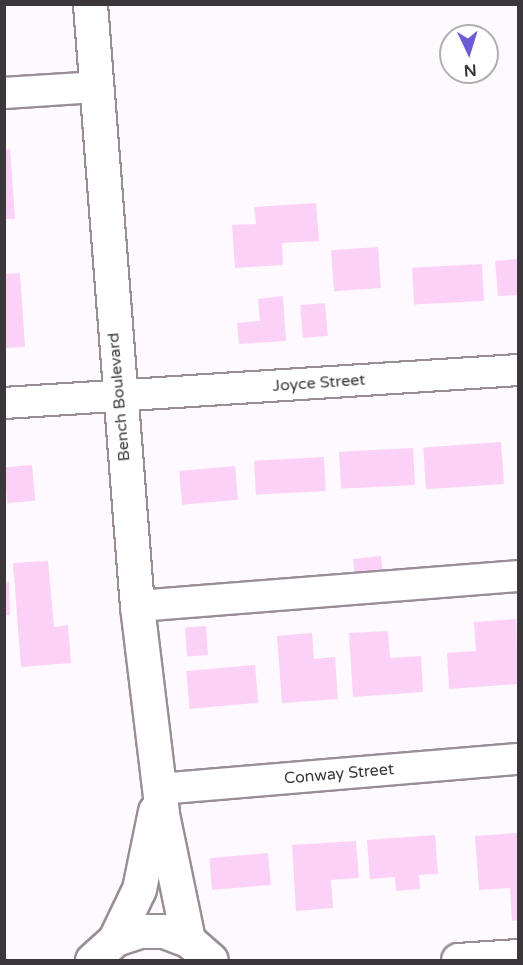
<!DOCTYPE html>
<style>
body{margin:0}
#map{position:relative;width:523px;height:965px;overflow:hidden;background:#fef9fe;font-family:"Varela Round",sans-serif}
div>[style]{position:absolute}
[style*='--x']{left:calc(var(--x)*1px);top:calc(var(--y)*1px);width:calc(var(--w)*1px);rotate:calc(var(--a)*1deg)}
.building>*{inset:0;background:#fcd1f8;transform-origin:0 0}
.roads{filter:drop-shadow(2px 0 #998e98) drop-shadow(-2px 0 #998e98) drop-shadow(0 2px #998e98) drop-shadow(0 -2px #998e98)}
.minor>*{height:30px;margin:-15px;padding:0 15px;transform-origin:15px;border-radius:15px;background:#fff}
.major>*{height:33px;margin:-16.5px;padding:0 16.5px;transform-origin:16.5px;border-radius:16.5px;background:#fff}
span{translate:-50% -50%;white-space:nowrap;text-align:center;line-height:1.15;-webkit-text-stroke:5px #fff;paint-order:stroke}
.street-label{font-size:16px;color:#3b373b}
.frame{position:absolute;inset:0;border:6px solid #3b373b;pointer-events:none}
.north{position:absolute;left:439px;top:24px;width:60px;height:60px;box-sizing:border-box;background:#fff;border:2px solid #b1afb1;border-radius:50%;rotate:176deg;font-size:16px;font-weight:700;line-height:24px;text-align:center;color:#3b373b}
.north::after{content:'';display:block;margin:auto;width:21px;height:27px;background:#6b5bd4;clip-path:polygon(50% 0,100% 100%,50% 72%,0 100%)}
</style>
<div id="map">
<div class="building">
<div style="clip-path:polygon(10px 149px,15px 219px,4px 219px,4px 150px)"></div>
<div style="clip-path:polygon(316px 203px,319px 241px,282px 243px,283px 265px,235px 268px,232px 225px,256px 224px,254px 207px)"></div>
<div style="left:378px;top:247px;width:41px;height:47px;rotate:86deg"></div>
<div style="clip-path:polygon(518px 259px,518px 295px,498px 296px,495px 261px)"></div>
<div style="left:482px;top:264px;width:37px;height:70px;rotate:87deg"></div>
<div style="clip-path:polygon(20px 273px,25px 347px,4px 348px,4px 274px)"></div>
<div style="clip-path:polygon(283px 296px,286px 341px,239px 344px,237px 323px,260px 321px,258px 299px)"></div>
<div style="left:325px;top:303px;width:33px;height:25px;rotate:85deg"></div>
<div style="left:501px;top:442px;width:42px;height:78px;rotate:86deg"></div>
<div style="left:413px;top:448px;width:37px;height:74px;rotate:87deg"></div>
<div style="left:324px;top:457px;width:34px;height:70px;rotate:87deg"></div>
<div style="left:32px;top:465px;width:36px;height:28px;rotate:85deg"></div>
<div style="left:235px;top:466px;width:34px;height:56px;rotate:85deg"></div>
<div style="left:381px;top:556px;width:19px;height:28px;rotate:84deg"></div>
<div style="clip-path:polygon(48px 561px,54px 627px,68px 625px,71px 663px,21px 667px,13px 563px)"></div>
<div style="clip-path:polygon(9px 582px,10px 615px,4px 615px,4px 583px)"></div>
<div style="clip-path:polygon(516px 619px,518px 684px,449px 689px,447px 653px,476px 651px,474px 622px)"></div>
<div style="left:206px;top:626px;width:29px;height:21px;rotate:86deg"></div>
<div style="clip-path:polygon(388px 631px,390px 658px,421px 656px,423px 692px,353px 697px,349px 633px)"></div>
<div style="clip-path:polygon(312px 633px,314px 659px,335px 657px,338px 699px,282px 703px,277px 636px)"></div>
<div style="left:255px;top:665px;width:38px;height:69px;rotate:85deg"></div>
<div style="clip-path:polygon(518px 833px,518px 920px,512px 921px,510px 888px,479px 890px,475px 836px)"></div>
<div style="clip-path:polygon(435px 835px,438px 874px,419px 875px,420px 889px,396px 891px,395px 877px,370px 879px,367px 840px)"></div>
<div style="clip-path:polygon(356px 841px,359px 878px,331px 880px,333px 908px,296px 911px,292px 845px)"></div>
<div style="left:268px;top:853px;width:32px;height:59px;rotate:85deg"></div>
</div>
<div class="roads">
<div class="minor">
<div style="--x:4;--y:93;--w:92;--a:-3.7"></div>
<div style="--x:4;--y:403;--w:515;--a:-3.67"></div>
<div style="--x:137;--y:606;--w:382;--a:-4.5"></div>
<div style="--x:159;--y:789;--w:360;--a:-4.8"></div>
</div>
<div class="major">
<div style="--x:90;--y:4;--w:604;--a:85.54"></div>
<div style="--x:137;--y:606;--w:209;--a:83.1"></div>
<div style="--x:162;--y:814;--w:129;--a:78.3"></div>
<div style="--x:115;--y:939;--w:55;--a:-64.4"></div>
<div style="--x:139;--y:889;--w:80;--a:-78.4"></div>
<div style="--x:92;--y:960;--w:31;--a:-42"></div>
<div style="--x:115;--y:939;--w:25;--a:-18"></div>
<div style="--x:139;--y:931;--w:25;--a:0"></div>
<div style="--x:164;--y:931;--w:26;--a:21"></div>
<div style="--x:188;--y:940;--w:30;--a:41"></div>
<div style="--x:458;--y:960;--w:60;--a:-3.8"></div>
</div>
</div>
<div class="street-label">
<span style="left:319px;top:383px;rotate:-4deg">Joyce Street</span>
<span style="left:119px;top:397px;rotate:-95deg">Bench Boulevard</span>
<span style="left:339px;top:774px;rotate:-5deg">Conway Street</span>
</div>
<div class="frame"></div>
<div class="north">N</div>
</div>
